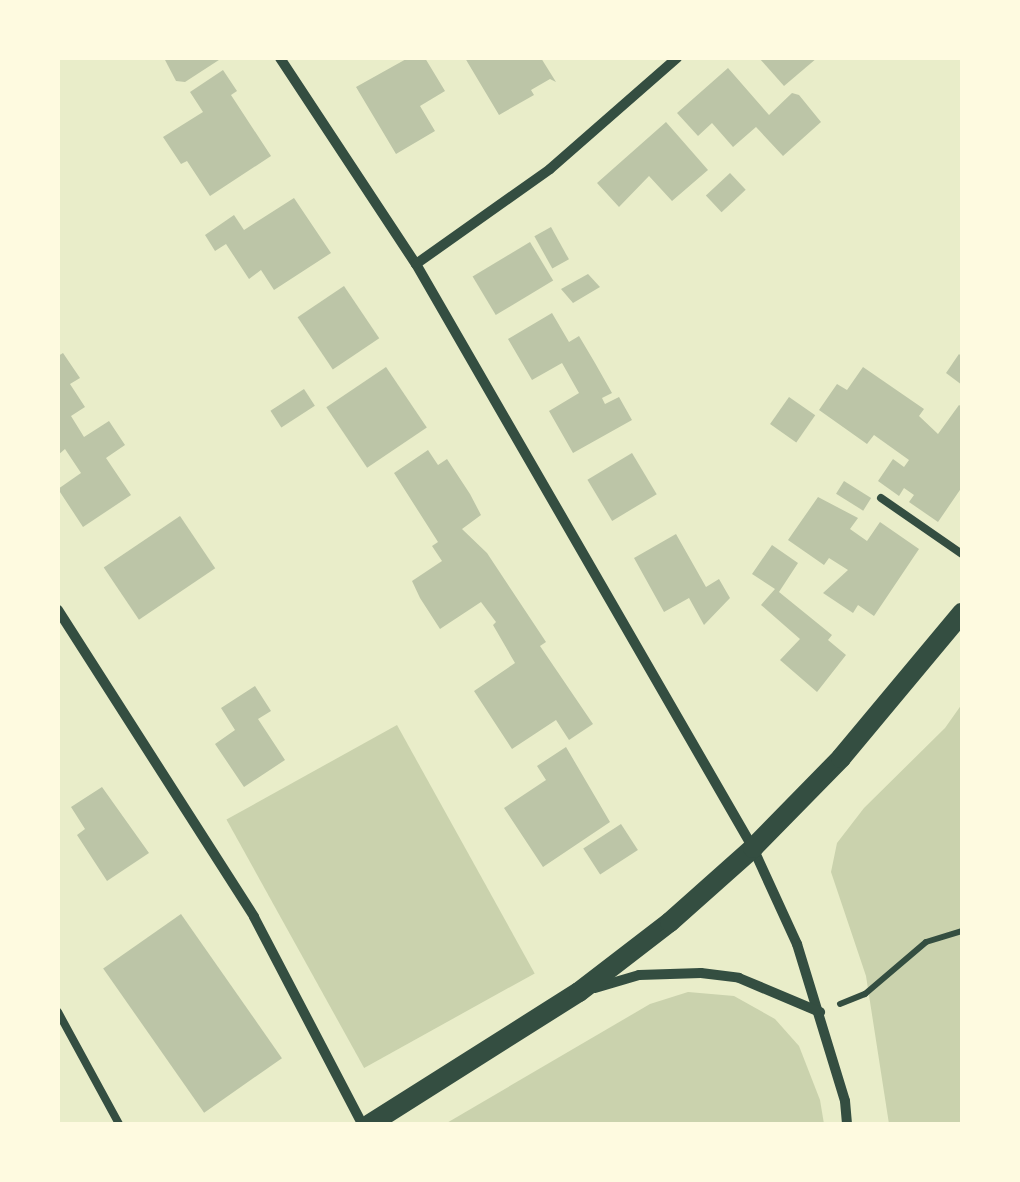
<!DOCTYPE html>
<style>
body{margin:0}
#map{position:relative;width:1020px;height:1182px;overflow:hidden;background:#e9edc9;font-family:Barlow,sans-serif}
div>[style]{position:absolute}
[style*='--x']{left:calc(var(--x)*1px);top:calc(var(--y)*1px);width:calc(var(--w)*1px);rotate:calc(var(--a)*1deg)}
.green>*{inset:0;background:#cad2ad;transform-origin:0 0}
.building>*{inset:0;background:#bcc5a7;transform-origin:0 0}
.path>*{height:6px;margin:-3px;padding:0 3px;transform-origin:3px;border-radius:3px;background:#344e41}
.service>*{height:8px;margin:-4px;padding:0 4px;transform-origin:4px;border-radius:4px;background:#344e41}
.minor>*{height:10px;margin:-5px;padding:0 5px;transform-origin:5px;border-radius:5px;background:#344e41}
.secondary>*{height:20px;margin:-10px;padding:0 10px;transform-origin:10px;border-radius:10px;background:#344e41}
span{translate:-50% -50%;white-space:nowrap;text-align:center;line-height:1.15;-webkit-text-stroke:8px #fefae0;paint-order:stroke}
.frame{position:absolute;inset:0;border:60px solid #fefae0;pointer-events:none}
</style>
<div id="map">
<div class="green">
<div style="clip-path:polygon(962px 704px,962px 1124px,889px 1124px,866px 976px,831px 872px,837px 843px,864px 808px,945px 728px)"></div>
<div style="left:397px;top:725px;width:284px;height:195px;rotate:61deg"></div>
<div style="clip-path:polygon(688px 992px,734px 996px,775px 1019px,799px 1046px,820px 1100px,824px 1124px,445px 1124px,650px 1004px)"></div>
</div>
<div class="building">
<div style="clip-path:polygon(164px 58px,222px 58px,185px 82px,176px 81px)"></div>
<div style="clip-path:polygon(408px 58px,425px 58px,445px 91px,420px 106px,435px 131px,396px 154px,356px 87px)"></div>
<div style="clip-path:polygon(465px 58px,541px 58px,556px 82px,550px 79px,531px 90px,534px 95px,499px 115px)"></div>
<div style="clip-path:polygon(759px 58px,817px 58px,784px 86px)"></div>
<div style="clip-path:polygon(728px 68px,769px 115px,792px 93px,799px 95px,821px 122px,783px 156px,756px 127px,733px 147px,712px 123px,698px 136px,677px 113px)"></div>
<div style="clip-path:polygon(223px 70px,237px 91px,231px 95px,271px 156px,210px 196px,187px 161px,181px 164px,163px 137px,203px 112px,190px 92px)"></div>
<div style="clip-path:polygon(666px 122px,708px 170px,672px 201px,649px 176px,619px 207px,597px 183px)"></div>
<div style="left:730px;top:173px;width:23px;height:33px;rotate:47deg"></div>
<div style="clip-path:polygon(294px 198px,331px 253px,274px 290px,261px 270px,249px 279px,226px 244px,215px 251px,205px 235px,234px 215px,244px 230px)"></div>
<div style="left:551px;top:227px;width:37px;height:19px;rotate:61deg"></div>
<div style="left:530px;top:242px;width:45px;height:67px;rotate:59deg"></div>
<div style="clip-path:polygon(588px 274px,600px 287px,573px 303px,561px 289px)"></div>
<div style="left:344px;top:286px;width:63px;height:56px;rotate:56deg"></div>
<div style="clip-path:polygon(552px 313px,569px 342px,579px 336px,595px 363px,612px 393px,602px 398px,605px 404px,619px 397px,632px 420px,573px 453px,549px 411px,579px 393px,562px 363px,532px 380px,508px 339px)"></div>
<div style="clip-path:polygon(63px 353px,80px 378px,70px 384px,85px 407px,71px 416px,84px 437px,109px 421px,125px 445px,106px 458px,131px 495px,83px 527px,58px 489px,81px 473px,65px 449px,58px 455px,58px 356px)"></div>
<div style="clip-path:polygon(959px 354px,962px 357px,962px 385px,946px 373px)"></div>
<div style="left:386px;top:367px;width:73px;height:72px;rotate:56deg"></div>
<div style="clip-path:polygon(863px 367px,924px 409px,919px 416px,938px 434px,959px 405px,962px 407px,962px 487px,938px 522px,909px 502px,914px 495px,904px 488px,899px 496px,878px 481px,893px 459px,904px 467px,909px 460px,874px 435px,867px 444px,819px 410px,837px 384px,847px 390px)"></div>
<div style="left:304px;top:389px;width:20px;height:40px;rotate:57deg"></div>
<div style="left:789px;top:397px;width:32px;height:33px;rotate:35deg"></div>
<div style="clip-path:polygon(428px 450px,438px 465px,447px 459px,470px 494px,481px 515px,462px 529px,487px 553px,546px 642px,540px 646px,593px 724px,569px 740px,556px 720px,512px 749px,474px 691px,515px 663px,493px 625px,496px 622px,481px 602px,440px 629px,420px 598px,412px 581px,442px 561px,432px 546px,438px 542px,394px 473px)"></div>
<div style="left:632px;top:453px;width:48px;height:52px;rotate:59deg"></div>
<div style="left:844px;top:481px;width:32px;height:15px;rotate:32deg"></div>
<div style="clip-path:polygon(818px 497px,858px 518px,850px 529px,867px 541px,880px 522px,919px 549px,874px 616px,858px 605px,853px 613px,823px 593px,848px 570px,829px 558px,824px 565px,788px 540px)"></div>
<div style="left:180px;top:516px;width:63px;height:92px;rotate:56deg"></div>
<div style="clip-path:polygon(676px 534px,706px 587px,719px 579px,730px 598px,704px 625px,689px 598px,664px 612px,634px 558px)"></div>
<div style="clip-path:polygon(772px 545px,798px 563px,779px 592px,832px 635px,828px 640px,846px 655px,817px 692px,780px 660px,800px 639px,761px 605px,775px 589px,752px 574px)"></div>
<div style="clip-path:polygon(255px 686px,271px 711px,258px 719px,285px 760px,244px 787px,215px 744px,235px 730px,221px 708px)"></div>
<div style="clip-path:polygon(566px 747px,610px 822px,543px 867px,504px 808px,546px 780px,537px 766px)"></div>
<div style="clip-path:polygon(102px 787px,149px 853px,107px 881px,77px 835px,85px 829px,71px 807px)"></div>
<div style="left:621px;top:824px;width:31px;height:45px;rotate:57deg"></div>
<div style="left:181px;top:914px;width:176px;height:95px;rotate:55deg"></div>
</div>
<div class="path">
<div style="--x:840;--y:1004;--w:27;--a:-22"></div>
<div style="--x:865;--y:994;--w:80;--a:-40.4"></div>
<div style="--x:926;--y:942;--w:38;--a:-17"></div>
</div>
<div class="service">
<div style="--x:881;--y:498;--w:98;--a:34.7"></div>
<div style="--x:58;--y:1012;--w:128;--a:61.4"></div>
</div>
<div class="minor">
<div style="--x:280;--y:58;--w:247;--a:56.6"></div>
<div style="--x:416;--y:264;--w:674;--a:60.01"></div>
<div style="--x:753;--y:848;--w:106;--a:65.4"></div>
<div style="--x:797;--y:944;--w:164;--a:73"></div>
<div style="--x:845;--y:1101;--w:23;--a:85"></div>
<div style="--x:416;--y:264;--w:164;--a:-35.3"></div>
<div style="--x:550;--y:169;--w:169;--a:-41.2"></div>
<div style="--x:58;--y:610;--w:364;--a:57.4"></div>
<div style="--x:254;--y:917;--w:233;--a:62.4"></div>
<div style="--x:595;--y:988;--w:46;--a:-16.5"></div>
<div style="--x:639;--y:975;--w:62;--a:-1.8"></div>
<div style="--x:701;--y:973;--w:38;--a:7"></div>
<div style="--x:739;--y:978;--w:88;--a:22.8"></div>
</div>
<div class="secondary">
<div style="--x:370;--y:1124;--w:247;--a:-32.3"></div>
<div style="--x:579;--y:992;--w:115;--a:-37.6"></div>
<div style="--x:670;--y:922;--w:111;--a:-41.7"></div>
<div style="--x:753;--y:848;--w:126;--a:-45.6"></div>
<div style="--x:841;--y:758;--w:189;--a:-50.2"></div>
</div>
<div class="frame"></div>
</div>
